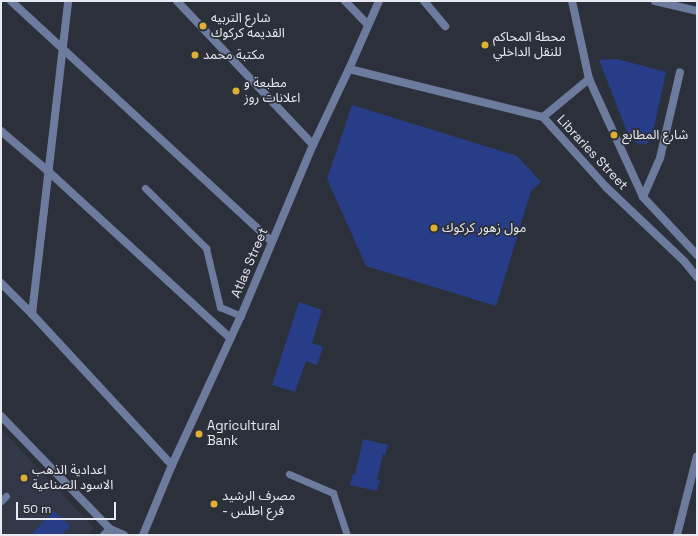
<!DOCTYPE html>
<meta charset="utf-8">
<style>
body{margin:0}
#map{position:relative;width:698px;height:536px;overflow:hidden;background:#2c303a;font-family:"Space Grotesk","Noto Sans Arabic",sans-serif}
div>[style]{position:absolute}
[style*='--x']{left:calc(var(--x)*1px);top:calc(var(--y)*1px);width:calc(var(--w)*1px);rotate:calc(var(--a)*1deg)}
.built>*{inset:0;background:#323848}
.building>*{inset:0;background:#283d87}
.service>*{height:7px;margin:-3.5px;padding:0 3.5px;transform-origin:3.5px;border-radius:3.5px;background:#6d7b9f}
.minor>*{height:8px;margin:-4px;padding:0 4px;transform-origin:4px;border-radius:4px;background:#6d7b9f}
.tertiary>*{height:8px;margin:-4px;padding:0 4px;transform-origin:4px;border-radius:4px;background:#6d7b9f}
.dots>*{width:11px;height:11px;translate:-50% -50%;box-sizing:border-box;border:2px solid #2c303a;border-radius:50%}
span{translate:-50% -50%;white-space:nowrap;text-align:center;line-height:1.15;-webkit-text-stroke:3.5px #2c303a;paint-order:stroke}
.poi-label{font-size:13px;color:#e7eaf1}
.left{translate:0 -50%;text-align:left}
.street-label{font-size:13px;color:#e7eaf1}
.frame{position:absolute;inset:0;border:2px solid #e7eaf1;pointer-events:none}
.scale{position:absolute;left:16px;top:502px;width:100px;height:18px;box-sizing:border-box;border:2px solid #e7eaf1;border-top:0;padding-left:5px;font-size:12px;line-height:14px;white-space:nowrap;color:#e7eaf1;-webkit-text-stroke:3px #2c303a;paint-order:stroke}
</style>
<div id="map">
<div class="built">
<div style="clip-path:polygon(1px 429px,94px 528px,87px 535px,1px 535px)"></div>
</div>
<div class="building">
<div style="clip-path:polygon(617px 59px,666px 72px,652px 137px,647px 144px,636px 143px,629px 137px,599px 60px)"></div>
<div style="clip-path:polygon(352px 105px,517px 156px,541px 182px,531px 191px,496px 306px,366px 266px,327px 179px)"></div>
<div style="clip-path:polygon(299px 302px,322px 310px,312px 343px,323px 347px,317px 365px,306px 361px,295px 392px,272px 385px)"></div>
<div style="clip-path:polygon(363px 439px,388px 445px,385px 455px,383px 454px,377px 480px,380px 480px,377px 491px,350px 485px,353px 474px,355px 475px)"></div>
<div style="clip-path:polygon(54px 511px,70px 526px,61px 535px,31px 535px)"></div>
</div>
<div class="service">
<div style="--x:145;--y:188;--w:86;--a:44.5"></div>
<div style="--x:206;--y:248;--w:61;--a:76.7"></div>
<div style="--x:220;--y:307;--w:23;--a:23"></div>
<div style="--x:289;--y:474;--w:48;--a:23.4"></div>
<div style="--x:333;--y:493;--w:44;--a:71.6"></div>
<div style="--x:1;--y:501;--w:7;--a:-45"></div>
</div>
<div class="minor">
<div style="--x:11;--y:1;--w:355;--a:42.7"></div>
<div style="--x:177;--y:1;--w:198;--a:46.6"></div>
<div style="--x:345;--y:1;--w:33;--a:46"></div>
<div style="--x:424;--y:1;--w:33;--a:50"></div>
<div style="--x:655;--y:1;--w:43;--a:13.4"></div>
<div style="--x:543;--y:117;--w:60;--a:-39.6"></div>
<div style="--x:1;--y:131;--w:63;--a:40.5"></div>
<div style="--x:49;--y:172;--w:246;--a:42.5"></div>
<div style="--x:643;--y:197;--w:43;--a:-66.4"></div>
<div style="--x:660;--y:158;--w:88;--a:-76.9"></div>
<div style="--x:1;--y:283;--w:44;--a:45"></div>
<div style="--x:32;--y:314;--w:206;--a:47.2"></div>
<div style="--x:32;--y:314;--w:315;--a:-83.4"></div>
<div style="--x:1;--y:416;--w:157;--a:46"></div>
<div style="--x:110;--y:529;--w:15;--a:23"></div>
<div style="--x:104;--y:535;--w:8;--a:-45"></div>
</div>
<div class="tertiary">
<div style="--x:572;--y:1;--w:80;--a:77.7"></div>
<div style="--x:589;--y:79;--w:130;--a:65.4"></div>
<div style="--x:643;--y:197;--w:79;--a:47"></div>
<div style="--x:349;--y:69;--w:200;--a:13.9"></div>
<div style="--x:543;--y:117;--w:94;--a:48"></div>
<div style="--x:606;--y:187;--w:108;--a:43.5"></div>
<div style="--x:684;--y:261;--w:21;--a:51"></div>
<div style="--x:143;--y:535;--w:76;--a:-67.5"></div>
<div style="--x:172;--y:465;--w:164;--a:-65.2"></div>
<div style="--x:241;--y:316;--w:186;--a:-67.2"></div>
<div style="--x:313;--y:145;--w:84;--a:-64.7"></div>
<div style="--x:349;--y:69;--w:74;--a:-66.2"></div>
<div style="--x:677;--y:535;--w:81;--a:-75.8"></div>
</div>
<div class="dots">
<div style="left:203px;top:26px;background:#deb133"></div>
<div style="left:485px;top:45px;background:#deb133"></div>
<div style="left:195px;top:55px;background:#deb133"></div>
<div style="left:236px;top:91px;background:#deb133"></div>
<div style="left:614px;top:135px;background:#deb133"></div>
<div style="left:434px;top:228px;background:#deb133"></div>
<div style="left:199px;top:434px;background:#deb133"></div>
<div style="left:24px;top:478px;background:#deb133"></div>
<div style="left:214px;top:504px;background:#deb133"></div>
</div>
<div class="poi-label">
<span class="left" style="left:211px;top:26px">شارع التربيه<br>القديمه كركوك</span>
<span class="left" style="left:493px;top:45px">محطة المحاكم<br>للنقل الداخلي</span>
<span class="left" style="left:203px;top:55px">مكتبة محمد</span>
<span class="left" style="left:244px;top:91px">مطبعة و<br>اعلانات روز</span>
<span class="left" style="left:622px;top:135px">شارع المطابع</span>
<span class="left" style="left:442px;top:228px">مول زهور كركوك</span>
<span class="left" style="left:207px;top:434px">Agricultural<br>Bank</span>
<span class="left" style="left:32px;top:478px">اعدادية الذهب<br>الاسود الصناعية</span>
<span class="left" style="left:222px;top:504px">مصرف الرشيد<br>- فرع اطلس</span>
</div>
<div class="street-label">
<span style="left:592px;top:153px;rotate:47deg">Libraries Street</span>
<span style="left:250px;top:263px;rotate:-67deg">Atlas Street</span>
</div>
<div class="frame"></div>
<div class="scale">50 m</div>
</div>
